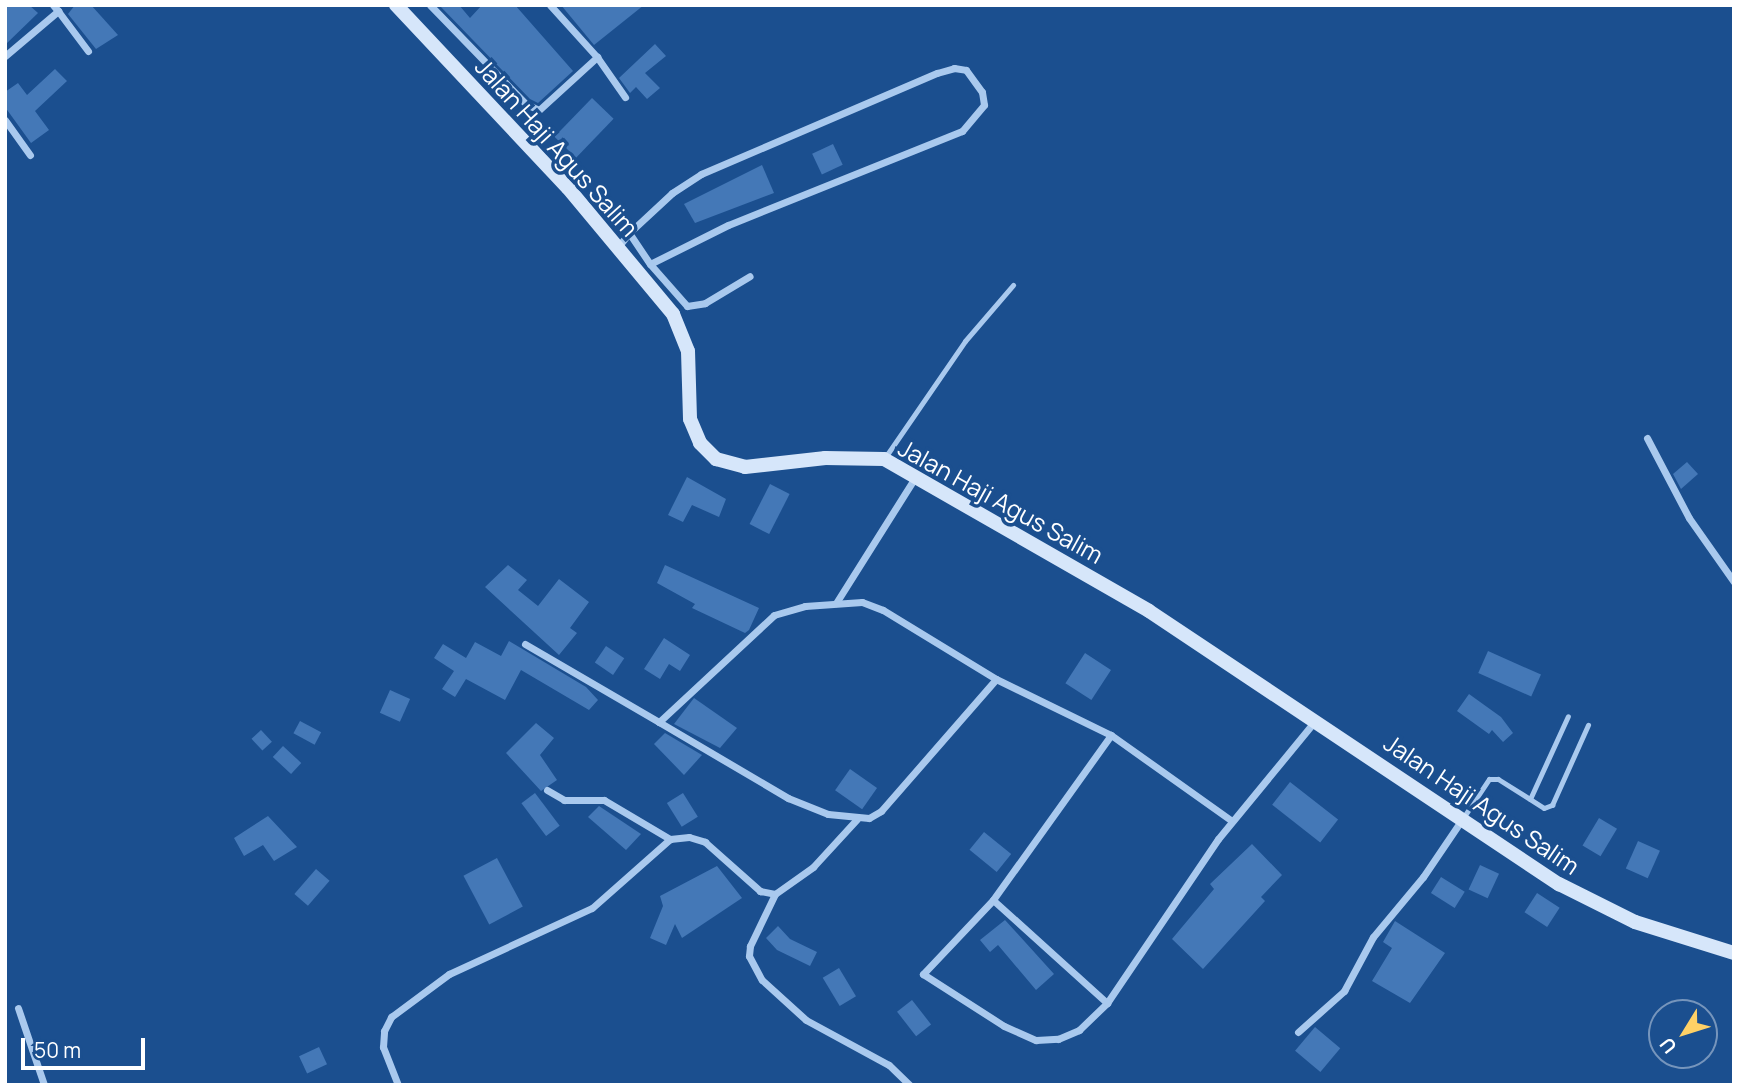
<!DOCTYPE html>
<style>
body{margin:0}
#map{position:relative;width:1739px;height:1090px;overflow:hidden;background:#1b4f8f;font-family:Manrope,sans-serif}
div>[style]{position:absolute}
[style*='--x']{left:calc(var(--x)*1px);top:calc(var(--y)*1px);width:calc(var(--w)*1px);rotate:calc(var(--a)*1deg)}
.building>*{inset:0;background:#4478b7;transform-origin:0 0}
.lane>*{height:5px;margin:-2.5px;padding:0 2.5px;transform-origin:2.5px;border-radius:2.5px;background:#a9c9ee}
.street>*{height:7px;margin:-3.5px;padding:0 3.5px;transform-origin:3.5px;border-radius:3.5px;background:#a9c9ee}
.secondary>*{height:14px;margin:-7px;padding:0 7px;transform-origin:7px;border-radius:7px;background:#d6e6fa}
span{translate:-50% -50%;white-space:nowrap;text-align:center;line-height:1.15;-webkit-text-stroke:7px #1b4f8f;paint-order:stroke}
.street-label{font-size:24px;color:#fff}
.frame{position:absolute;inset:0;border:7px solid #fff;pointer-events:none}
.north{position:absolute;left:1648px;top:999px;width:70px;height:70px;box-sizing:border-box;background:#1b4f8f;border:2px solid #7695bc;border-radius:50%;rotate:232deg;font-size:19px;font-weight:700;line-height:28px;text-align:center;color:#fff}
.north::after{content:'';display:block;margin:auto;width:24px;height:32px;background:#ffd166;clip-path:polygon(50% 0,100% 100%,50% 72%,0 100%)}
.scale{position:absolute;left:21px;top:1038px;width:124px;height:32px;box-sizing:border-box;border:4px solid #fff;border-top:0;padding-left:9px;font-size:21px;line-height:24px;white-space:nowrap;color:#fff;-webkit-text-stroke:5px #1b4f8f;paint-order:stroke}
</style>
<div id="map">
<div class="building">
<div style="clip-path:polygon(5px 5px,29px 5px,38px 13px,5px 45px)"></div>
<div style="clip-path:polygon(75px 5px,91px 5px,118px 35px,96px 49px,68px 14px)"></div>
<div style="clip-path:polygon(439px 5px,459px 5px,470px 18px,482px 5px,515px 5px,573px 71px,538px 103px,530px 99px)"></div>
<div style="clip-path:polygon(561px 5px,644px 5px,594px 45px)"></div>
<div style="clip-path:polygon(655px 44px,666px 56px,645px 73px,660px 88px,647px 99px,636px 87px,630px 93px,619px 78px)"></div>
<div style="clip-path:polygon(55px 69px,67px 81px,35px 111px,49px 130px,31px 143px,5px 107px,5px 92px,18px 83px,27px 95px)"></div>
<div style="left:592px;top:98px;width:30px;height:54px;rotate:44deg"></div>
<div style="left:833px;top:144px;width:23px;height:23px;rotate:65deg"></div>
<div style="clip-path:polygon(762px 165px,774px 193px,695px 223px,684px 204px)"></div>
<div style="clip-path:polygon(1687px 462px,1698px 474px,1681px 489px,1673px 474px)"></div>
<div style="clip-path:polygon(687px 477px,726px 499px,719px 517px,692px 505px,683px 522px,668px 515px)"></div>
<div style="left:770px;top:484px;width:22px;height:45px;rotate:27deg"></div>
<div style="clip-path:polygon(508px 565px,527px 580px,518px 590px,538px 606px,559px 579px,589px 602px,570px 628px,577px 633px,559px 655px,485px 587px)"></div>
<div style="clip-path:polygon(665px 565px,759px 608px,749px 630px,745px 633px,692px 608px,695px 604px,657px 583px)"></div>
<div style="clip-path:polygon(664px 638px,690px 655px,680px 671px,669px 664px,660px 679px,644px 669px)"></div>
<div style="clip-path:polygon(509px 641px,586px 687px,598px 700px,589px 710px,521px 670px,505px 700px,466px 679px,455px 697px,442px 689px,454px 671px,434px 658px,443px 644px,466px 658px,475px 642px,501px 656px)"></div>
<div style="left:606px;top:646px;width:22px;height:20px;rotate:34deg"></div>
<div style="left:1488px;top:651px;width:58px;height:24px;rotate:24deg"></div>
<div style="left:1085px;top:653px;width:31px;height:36px;rotate:33deg"></div>
<div style="left:390px;top:690px;width:22px;height:25px;rotate:24deg"></div>
<div style="clip-path:polygon(1469px 694px,1501px 717px,1513px 733px,1503px 742px,1492px 730px,1489px 734px,1457px 711px)"></div>
<div style="clip-path:polygon(694px 698px,737px 728px,720px 748px,674px 724px)"></div>
<div style="left:300px;top:721px;width:24px;height:14px;rotate:28deg"></div>
<div style="clip-path:polygon(536px 723px,554px 738px,540px 755px,557px 780px,541px 791px,506px 753px)"></div>
<div style="left:261px;top:730px;width:16px;height:13px;rotate:47deg"></div>
<div style="clip-path:polygon(665px 733px,702px 755px,684px 775px,654px 744px)"></div>
<div style="left:283px;top:746px;width:25px;height:15px;rotate:43deg"></div>
<div style="left:850px;top:769px;width:33px;height:26px;rotate:35deg"></div>
<div style="left:1290px;top:782px;width:61px;height:29px;rotate:38deg"></div>
<div style="left:535px;top:793px;width:41px;height:17px;rotate:53deg"></div>
<div style="left:683px;top:793px;width:28px;height:19px;rotate:58deg"></div>
<div style="clip-path:polygon(599px 806px,641px 834px,626px 850px,588px 817px)"></div>
<div style="clip-path:polygon(268px 816px,297px 847px,274px 861px,263px 845px,244px 856px,234px 838px)"></div>
<div style="left:1599px;top:818px;width:21px;height:32px;rotate:31deg"></div>
<div style="left:984px;top:832px;width:35px;height:23px;rotate:39deg"></div>
<div style="left:1638px;top:841px;width:24px;height:30px;rotate:24deg"></div>
<div style="clip-path:polygon(1252px 844px,1282px 875px,1261px 897px,1265px 901px,1203px 969px,1172px 939px,1214px 889px,1210px 884px)"></div>
<div style="left:497px;top:858px;width:55px;height:38px;rotate:62deg"></div>
<div style="left:1480px;top:865px;width:21px;height:27px;rotate:25deg"></div>
<div style="clip-path:polygon(717px 866px,742px 898px,682px 938px,675px 924px,666px 945px,650px 938px,663px 906px,660px 896px)"></div>
<div style="left:316px;top:869px;width:18px;height:33px;rotate:41deg"></div>
<div style="left:1441px;top:877px;width:28px;height:19px;rotate:32deg"></div>
<div style="left:1537px;top:893px;width:27px;height:23px;rotate:33deg"></div>
<div style="clip-path:polygon(1005px 920px,1054px 974px,1036px 990px,998px 945px,990px 952px,980px 940px)"></div>
<div style="clip-path:polygon(1395px 921px,1445px 953px,1410px 1003px,1372px 981px,1392px 948px,1383px 942px)"></div>
<div style="clip-path:polygon(778px 926px,790px 939px,817px 952px,810px 966px,777px 950px,766px 938px)"></div>
<div style="left:839px;top:968px;width:33px;height:19px;rotate:59deg"></div>
<div style="left:912px;top:1000px;width:31px;height:19px;rotate:52deg"></div>
<div style="left:1315px;top:1027px;width:33px;height:31px;rotate:40deg"></div>
<div style="left:319px;top:1047px;width:19px;height:22px;rotate:65deg"></div>
</div>
<div class="lane">
<div style="--x:884;--y:459;--w:143;--a:-55.5"></div>
<div style="--x:965;--y:341;--w:74;--a:-49.4"></div>
<div style="--x:1530;--y:799;--w:91;--a:-65.4"></div>
<div style="--x:1463;--y:818;--w:47;--a:-56.3"></div>
<div style="--x:1489;--y:779;--w:9;--a:0"></div>
<div style="--x:1498;--y:779;--w:54;--a:32.2"></div>
<div style="--x:1544;--y:808;--w:9;--a:-21"></div>
<div style="--x:1552;--y:805;--w:88;--a:-65.8"></div>
</div>
<div class="street">
<div style="--x:430;--y:5;--w:138;--a:45.9"></div>
<div style="--x:526;--y:104;--w:14;--a:25"></div>
<div style="--x:539;--y:110;--w:79;--a:-42.4"></div>
<div style="--x:597;--y:57;--w:70;--a:-132.1"></div>
<div style="--x:58;--y:11;--w:50;--a:53.1"></div>
<div style="--x:5;--y:56;--w:70;--a:-40.3"></div>
<div style="--x:58;--y:11;--w:8;--a:-130"></div>
<div style="--x:597;--y:57;--w:49;--a:55"></div>
<div style="--x:5;--y:120;--w:43;--a:54.5"></div>
<div style="--x:618;--y:247;--w:18;--a:-52"></div>
<div style="--x:629;--y:233;--w:59;--a:-42.9"></div>
<div style="--x:672;--y:193;--w:35;--a:-33"></div>
<div style="--x:701;--y:174;--w:257;--a:-23.2"></div>
<div style="--x:937;--y:73;--w:18;--a:-16"></div>
<div style="--x:954;--y:68;--w:12;--a:9"></div>
<div style="--x:966;--y:70;--w:27;--a:54"></div>
<div style="--x:982;--y:92;--w:13;--a:81"></div>
<div style="--x:984;--y:105;--w:34;--a:130"></div>
<div style="--x:962;--y:131;--w:252;--a:158.1"></div>
<div style="--x:728;--y:225;--w:87;--a:153.4"></div>
<div style="--x:650;--y:264;--w:37;--a:-124"></div>
<div style="--x:650;--y:264;--w:56;--a:48.6"></div>
<div style="--x:687;--y:306;--w:18;--a:-9"></div>
<div style="--x:705;--y:303;--w:52;--a:-31"></div>
<div style="--x:1647;--y:438;--w:90;--a:62.3"></div>
<div style="--x:1689;--y:518;--w:78;--a:54.9"></div>
<div style="--x:836;--y:603;--w:150;--a:-57.8"></div>
<div style="--x:525;--y:644;--w:155;--a:30.2"></div>
<div style="--x:659;--y:722;--w:157;--a:-42.9"></div>
<div style="--x:774;--y:615;--w:32;--a:-16"></div>
<div style="--x:805;--y:606;--w:57;--a:-4"></div>
<div style="--x:862;--y:602;--w:22;--a:21"></div>
<div style="--x:883;--y:610;--w:132;--a:31.4"></div>
<div style="--x:996;--y:679;--w:128;--a:26"></div>
<div style="--x:1111;--y:735;--w:148;--a:35.4"></div>
<div style="--x:659;--y:722;--w:150;--a:30.5"></div>
<div style="--x:788;--y:798;--w:43;--a:21.8"></div>
<div style="--x:828;--y:814;--w:41;--a:5.6"></div>
<div style="--x:869;--y:818;--w:14;--a:-30"></div>
<div style="--x:881;--y:811;--w:175;--a:-48.9"></div>
<div style="--x:1111;--y:735;--w:203;--a:125.6"></div>
<div style="--x:993;--y:900;--w:102;--a:133.4"></div>
<div style="--x:923;--y:974;--w:96;--a:32.7"></div>
<div style="--x:1004;--y:1026;--w:35;--a:24"></div>
<div style="--x:1036;--y:1040;--w:22;--a:-3"></div>
<div style="--x:1058;--y:1039;--w:23;--a:-23"></div>
<div style="--x:1079;--y:1030;--w:39;--a:-44"></div>
<div style="--x:1107;--y:1003;--w:198;--a:-55.9"></div>
<div style="--x:1218;--y:839;--w:153;--a:-50.6"></div>
<div style="--x:547;--y:790;--w:20;--a:30"></div>
<div style="--x:564;--y:800;--w:40;--a:0"></div>
<div style="--x:604;--y:800;--w:77;--a:30.6"></div>
<div style="--x:775;--y:894;--w:58;--a:115.7"></div>
<div style="--x:750;--y:946;--w:10;--a:96"></div>
<div style="--x:749;--y:956;--w:27;--a:62"></div>
<div style="--x:762;--y:980;--w:59;--a:42.3"></div>
<div style="--x:806;--y:1020;--w:94;--a:28.5"></div>
<div style="--x:889;--y:1065;--w:29;--a:44"></div>
<div style="--x:993;--y:900;--w:154;--a:42.1"></div>
<div style="--x:18;--y:1008;--w:81;--a:71.3"></div>
<div style="--x:1298;--y:1032;--w:62;--a:-41.7"></div>
<div style="--x:1344;--y:991;--w:61;--a:-61.8"></div>
<div style="--x:1373;--y:937;--w:78;--a:-50.2"></div>
<div style="--x:1423;--y:877;--w:71;--a:-55.9"></div>
<div style="--x:398;--y:1085;--w:41;--a:-111.5"></div>
<div style="--x:383;--y:1047;--w:16;--a:-86"></div>
<div style="--x:384;--y:1031;--w:16;--a:-63"></div>
<div style="--x:391;--y:1017;--w:72;--a:-36.6"></div>
<div style="--x:449;--y:974;--w:157;--a:-24.8"></div>
<div style="--x:592;--y:908;--w:104;--a:-41.5"></div>
<div style="--x:670;--y:839;--w:19;--a:-6"></div>
<div style="--x:689;--y:837;--w:17;--a:17"></div>
<div style="--x:705;--y:842;--w:74;--a:41.7"></div>
<div style="--x:760;--y:891;--w:15;--a:11"></div>
<div style="--x:775;--y:894;--w:47;--a:-35.4"></div>
<div style="--x:813;--y:867;--w:65;--a:-47.5"></div>
</div>
<div class="secondary">
<div style="--x:396;--y:5;--w:251;--a:46.8"></div>
<div style="--x:568;--y:188;--w:164;--a:50.2"></div>
<div style="--x:673;--y:314;--w:40;--a:68"></div>
<div style="--x:688;--y:351;--w:68;--a:88.3"></div>
<div style="--x:690;--y:419;--w:26;--a:67"></div>
<div style="--x:700;--y:443;--w:23;--a:45"></div>
<div style="--x:716;--y:459;--w:30;--a:15"></div>
<div style="--x:745;--y:467;--w:81;--a:-6.4"></div>
<div style="--x:825;--y:458;--w:59;--a:1"></div>
<div style="--x:884;--y:459;--w:305;--a:29.8"></div>
<div style="--x:1149;--y:611;--w:493;--a:33.7"></div>
<div style="--x:1559;--y:884;--w:85;--a:26.6"></div>
<div style="--x:1635;--y:922;--w:104;--a:17.4"></div>
</div>
<div class="street-label">
<span style="left:557px;top:147px;rotate:48deg">Jalan Haji Agus Salim</span>
<span style="left:1001px;top:501px;rotate:29deg">Jalan Haji Agus Salim</span>
<span style="left:1482px;top:804px;rotate:34deg">Jalan Haji Agus Salim</span>
</div>
<div class="frame"></div>
<div class="north">U</div>
<div class="scale">50 m</div>
</div>
